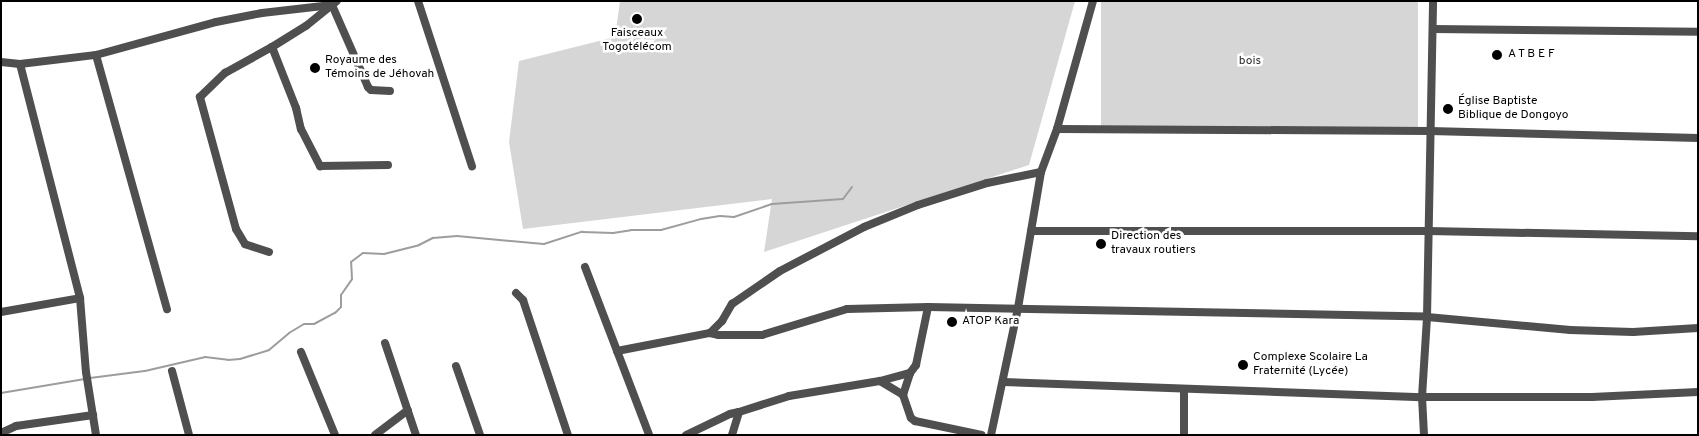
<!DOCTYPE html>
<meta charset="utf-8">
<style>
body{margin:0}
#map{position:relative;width:1699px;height:436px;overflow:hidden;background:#fff;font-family:Overpass,sans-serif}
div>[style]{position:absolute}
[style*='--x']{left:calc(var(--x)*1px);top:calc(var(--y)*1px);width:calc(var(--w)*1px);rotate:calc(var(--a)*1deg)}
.green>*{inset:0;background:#d6d6d6;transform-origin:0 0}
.stream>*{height:2px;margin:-1px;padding:0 1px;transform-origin:1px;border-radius:1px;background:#9d9d9d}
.minor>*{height:8px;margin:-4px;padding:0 4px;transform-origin:4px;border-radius:4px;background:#4f4f4f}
.dots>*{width:14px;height:14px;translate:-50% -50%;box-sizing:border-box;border:2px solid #fff;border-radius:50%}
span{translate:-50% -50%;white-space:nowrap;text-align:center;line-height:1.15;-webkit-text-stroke:5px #fff;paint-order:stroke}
.poi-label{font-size:12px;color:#000}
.left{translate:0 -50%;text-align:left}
.park-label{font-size:12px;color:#2d2d2d}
.frame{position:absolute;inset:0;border:2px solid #000;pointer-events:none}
</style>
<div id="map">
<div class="green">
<div style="clip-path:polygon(620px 1px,1075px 1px,1029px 165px,764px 252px,772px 199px,523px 229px,509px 142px,519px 61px,615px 37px)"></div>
<div style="left:1101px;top:1px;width:317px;height:127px"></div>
</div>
<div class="stream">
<div style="--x:90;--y:378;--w:55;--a:-7.3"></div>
<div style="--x:145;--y:371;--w:62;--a:-13.1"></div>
<div style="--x:205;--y:357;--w:23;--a:7"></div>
<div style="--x:228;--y:360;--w:12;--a:-5"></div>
<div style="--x:240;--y:359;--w:30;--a:-17"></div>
<div style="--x:269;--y:350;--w:26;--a:-40"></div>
<div style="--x:289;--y:333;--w:17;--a:-31"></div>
<div style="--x:304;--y:324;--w:10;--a:0"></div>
<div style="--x:314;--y:324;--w:24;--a:-28"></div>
<div style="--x:335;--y:313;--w:8;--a:-45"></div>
<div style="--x:341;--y:307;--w:12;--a:-90"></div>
<div style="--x:341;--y:295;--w:19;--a:-55"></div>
<div style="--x:352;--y:279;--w:17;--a:-93"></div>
<div style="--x:351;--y:262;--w:15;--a:-37"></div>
<div style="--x:363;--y:253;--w:21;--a:3"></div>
<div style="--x:384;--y:254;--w:36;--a:-14"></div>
<div style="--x:419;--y:245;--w:16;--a:-27"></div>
<div style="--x:433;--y:238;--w:24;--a:-5"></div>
<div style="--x:457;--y:236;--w:87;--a:5.3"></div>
<div style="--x:544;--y:244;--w:40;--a:-18"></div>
<div style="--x:582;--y:232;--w:31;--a:2"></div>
<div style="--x:613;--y:233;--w:18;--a:-9"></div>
<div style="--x:631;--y:230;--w:30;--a:0"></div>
<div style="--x:661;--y:230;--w:41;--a:-15.4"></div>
<div style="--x:701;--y:219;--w:19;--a:-9"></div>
<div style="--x:720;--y:216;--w:14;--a:4"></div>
<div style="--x:734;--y:217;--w:40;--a:-18.9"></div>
<div style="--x:772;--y:204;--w:71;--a:-4"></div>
<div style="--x:843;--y:199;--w:15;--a:-53"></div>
<div style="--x:1;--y:393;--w:85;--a:-9.5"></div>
</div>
<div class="minor">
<div style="--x:418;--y:1;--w:174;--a:71.9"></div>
<div style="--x:1433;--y:29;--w:265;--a:0.6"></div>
<div style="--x:272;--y:47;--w:66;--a:68.5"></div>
<div style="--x:296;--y:108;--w:22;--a:77"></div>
<div style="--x:301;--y:129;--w:42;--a:62.8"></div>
<div style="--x:320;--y:166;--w:68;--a:-0.8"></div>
<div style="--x:96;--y:55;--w:264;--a:74.4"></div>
<div style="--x:1;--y:62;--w:19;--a:6"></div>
<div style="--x:20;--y:64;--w:77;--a:-6.8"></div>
<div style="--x:96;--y:55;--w:124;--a:-15.4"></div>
<div style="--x:216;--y:22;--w:47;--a:-11.1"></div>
<div style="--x:262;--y:13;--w:70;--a:-6.5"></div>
<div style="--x:332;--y:5;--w:6;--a:-39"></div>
<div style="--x:20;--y:64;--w:242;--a:75.6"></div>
<div style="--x:80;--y:298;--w:74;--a:85.4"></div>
<div style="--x:86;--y:372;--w:64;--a:81"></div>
<div style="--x:1057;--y:129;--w:373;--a:0.3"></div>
<div style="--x:1430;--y:131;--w:268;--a:1.5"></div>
<div style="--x:1031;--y:231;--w:397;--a:0"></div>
<div style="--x:1428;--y:231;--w:270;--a:1.1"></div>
<div style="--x:269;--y:252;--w:25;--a:-162"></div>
<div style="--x:245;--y:244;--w:17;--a:-121"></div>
<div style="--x:236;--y:229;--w:137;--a:-105.3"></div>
<div style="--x:200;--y:97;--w:35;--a:-44"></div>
<div style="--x:225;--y:73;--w:54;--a:-29"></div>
<div style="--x:272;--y:47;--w:40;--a:-32"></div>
<div style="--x:306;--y:26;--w:33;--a:-39"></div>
<div style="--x:332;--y:5;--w:90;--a:66.3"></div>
<div style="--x:368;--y:87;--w:4;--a:45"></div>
<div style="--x:371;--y:90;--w:19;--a:3"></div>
<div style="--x:585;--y:267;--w:180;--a:69.1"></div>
<div style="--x:516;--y:293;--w:10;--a:45"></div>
<div style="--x:523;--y:300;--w:142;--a:71.6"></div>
<div style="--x:1;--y:312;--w:80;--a:-10"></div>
<div style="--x:710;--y:333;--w:9;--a:13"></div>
<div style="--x:719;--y:335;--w:43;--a:0"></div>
<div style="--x:762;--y:335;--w:89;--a:-17"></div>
<div style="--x:847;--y:309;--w:81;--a:-1.4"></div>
<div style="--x:385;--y:343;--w:97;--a:71.4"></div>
<div style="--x:617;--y:351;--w:95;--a:-11"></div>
<div style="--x:710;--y:333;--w:17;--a:-45"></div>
<div style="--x:722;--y:321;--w:20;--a:-60"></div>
<div style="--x:732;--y:304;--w:58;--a:-34.5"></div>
<div style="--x:780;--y:271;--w:95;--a:-27.6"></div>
<div style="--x:864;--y:227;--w:58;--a:-22.2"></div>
<div style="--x:918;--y:205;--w:72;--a:-17.7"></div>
<div style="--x:987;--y:183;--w:55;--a:-11.5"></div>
<div style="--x:301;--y:352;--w:90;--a:67.7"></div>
<div style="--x:456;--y:366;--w:73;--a:70.8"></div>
<div style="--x:172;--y:371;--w:66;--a:75.1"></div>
<div style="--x:880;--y:381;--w:31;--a:-15"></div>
<div style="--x:1003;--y:382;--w:419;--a:2.1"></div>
<div style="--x:1422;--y:397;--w:170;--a:0"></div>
<div style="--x:1592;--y:397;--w:106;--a:-2.7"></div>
<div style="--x:1184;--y:389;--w:46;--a:90"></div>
<div style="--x:903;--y:395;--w:23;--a:-72"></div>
<div style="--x:910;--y:373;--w:10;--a:-53"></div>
<div style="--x:916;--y:365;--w:59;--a:-78.3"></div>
<div style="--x:928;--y:307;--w:499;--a:1.1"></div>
<div style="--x:1427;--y:317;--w:144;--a:5.2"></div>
<div style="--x:1570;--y:330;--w:63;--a:1.8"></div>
<div style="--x:1633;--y:332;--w:65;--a:-3.5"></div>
<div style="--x:1;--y:433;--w:17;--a:-25"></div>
<div style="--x:16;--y:426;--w:78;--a:-8.1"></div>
<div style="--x:375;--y:435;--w:41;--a:-37.1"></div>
<div style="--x:686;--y:435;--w:49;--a:-25.5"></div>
<div style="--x:730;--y:414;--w:9;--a:-13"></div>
<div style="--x:732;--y:435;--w:24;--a:-73"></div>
<div style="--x:739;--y:412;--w:52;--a:-17.7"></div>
<div style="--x:789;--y:396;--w:92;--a:-9.4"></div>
<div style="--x:880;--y:381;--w:27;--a:31"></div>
<div style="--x:903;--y:395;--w:24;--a:71"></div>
<div style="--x:911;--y:418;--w:5;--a:37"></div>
<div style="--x:915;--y:421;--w:68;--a:11.8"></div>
<div style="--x:991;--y:435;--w:130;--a:-78"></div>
<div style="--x:1018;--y:308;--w:138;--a:-80.4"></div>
<div style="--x:1041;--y:172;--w:46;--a:-69.6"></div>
<div style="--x:1057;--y:129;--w:133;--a:-74.3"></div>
<div style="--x:1424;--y:435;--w:38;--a:-93"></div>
<div style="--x:1422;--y:397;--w:80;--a:-86.4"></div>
<div style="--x:1427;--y:317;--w:316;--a:-88.9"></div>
</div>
<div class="dots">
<div style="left:637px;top:19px;background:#000"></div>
<div style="left:1497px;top:55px;background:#000"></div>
<div style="left:315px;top:68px;background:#000"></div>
<div style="left:1448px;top:109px;background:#000"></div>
<div style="left:1101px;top:244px;background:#000"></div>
<div style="left:952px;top:322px;background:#000"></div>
<div style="left:1243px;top:365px;background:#000"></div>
</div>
<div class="poi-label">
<span style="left:637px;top:41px">Faisceaux<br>Togotélécom</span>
<span class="left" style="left:1508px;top:55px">A T B E F</span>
<span class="left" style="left:325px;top:68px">Royaume des<br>Témoins de Jéhovah</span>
<span class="left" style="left:1458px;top:109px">Église Baptiste<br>Biblique de Dongoyo</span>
<span class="left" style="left:1111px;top:244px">Direction des<br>travaux routiers</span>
<span class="left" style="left:962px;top:322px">ATOP Kara</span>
<span class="left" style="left:1253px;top:365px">Complexe Scolaire La<br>Fraternité (Lycée)</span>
</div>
<div class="park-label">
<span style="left:1250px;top:62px">bois</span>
</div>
<div class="frame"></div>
</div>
